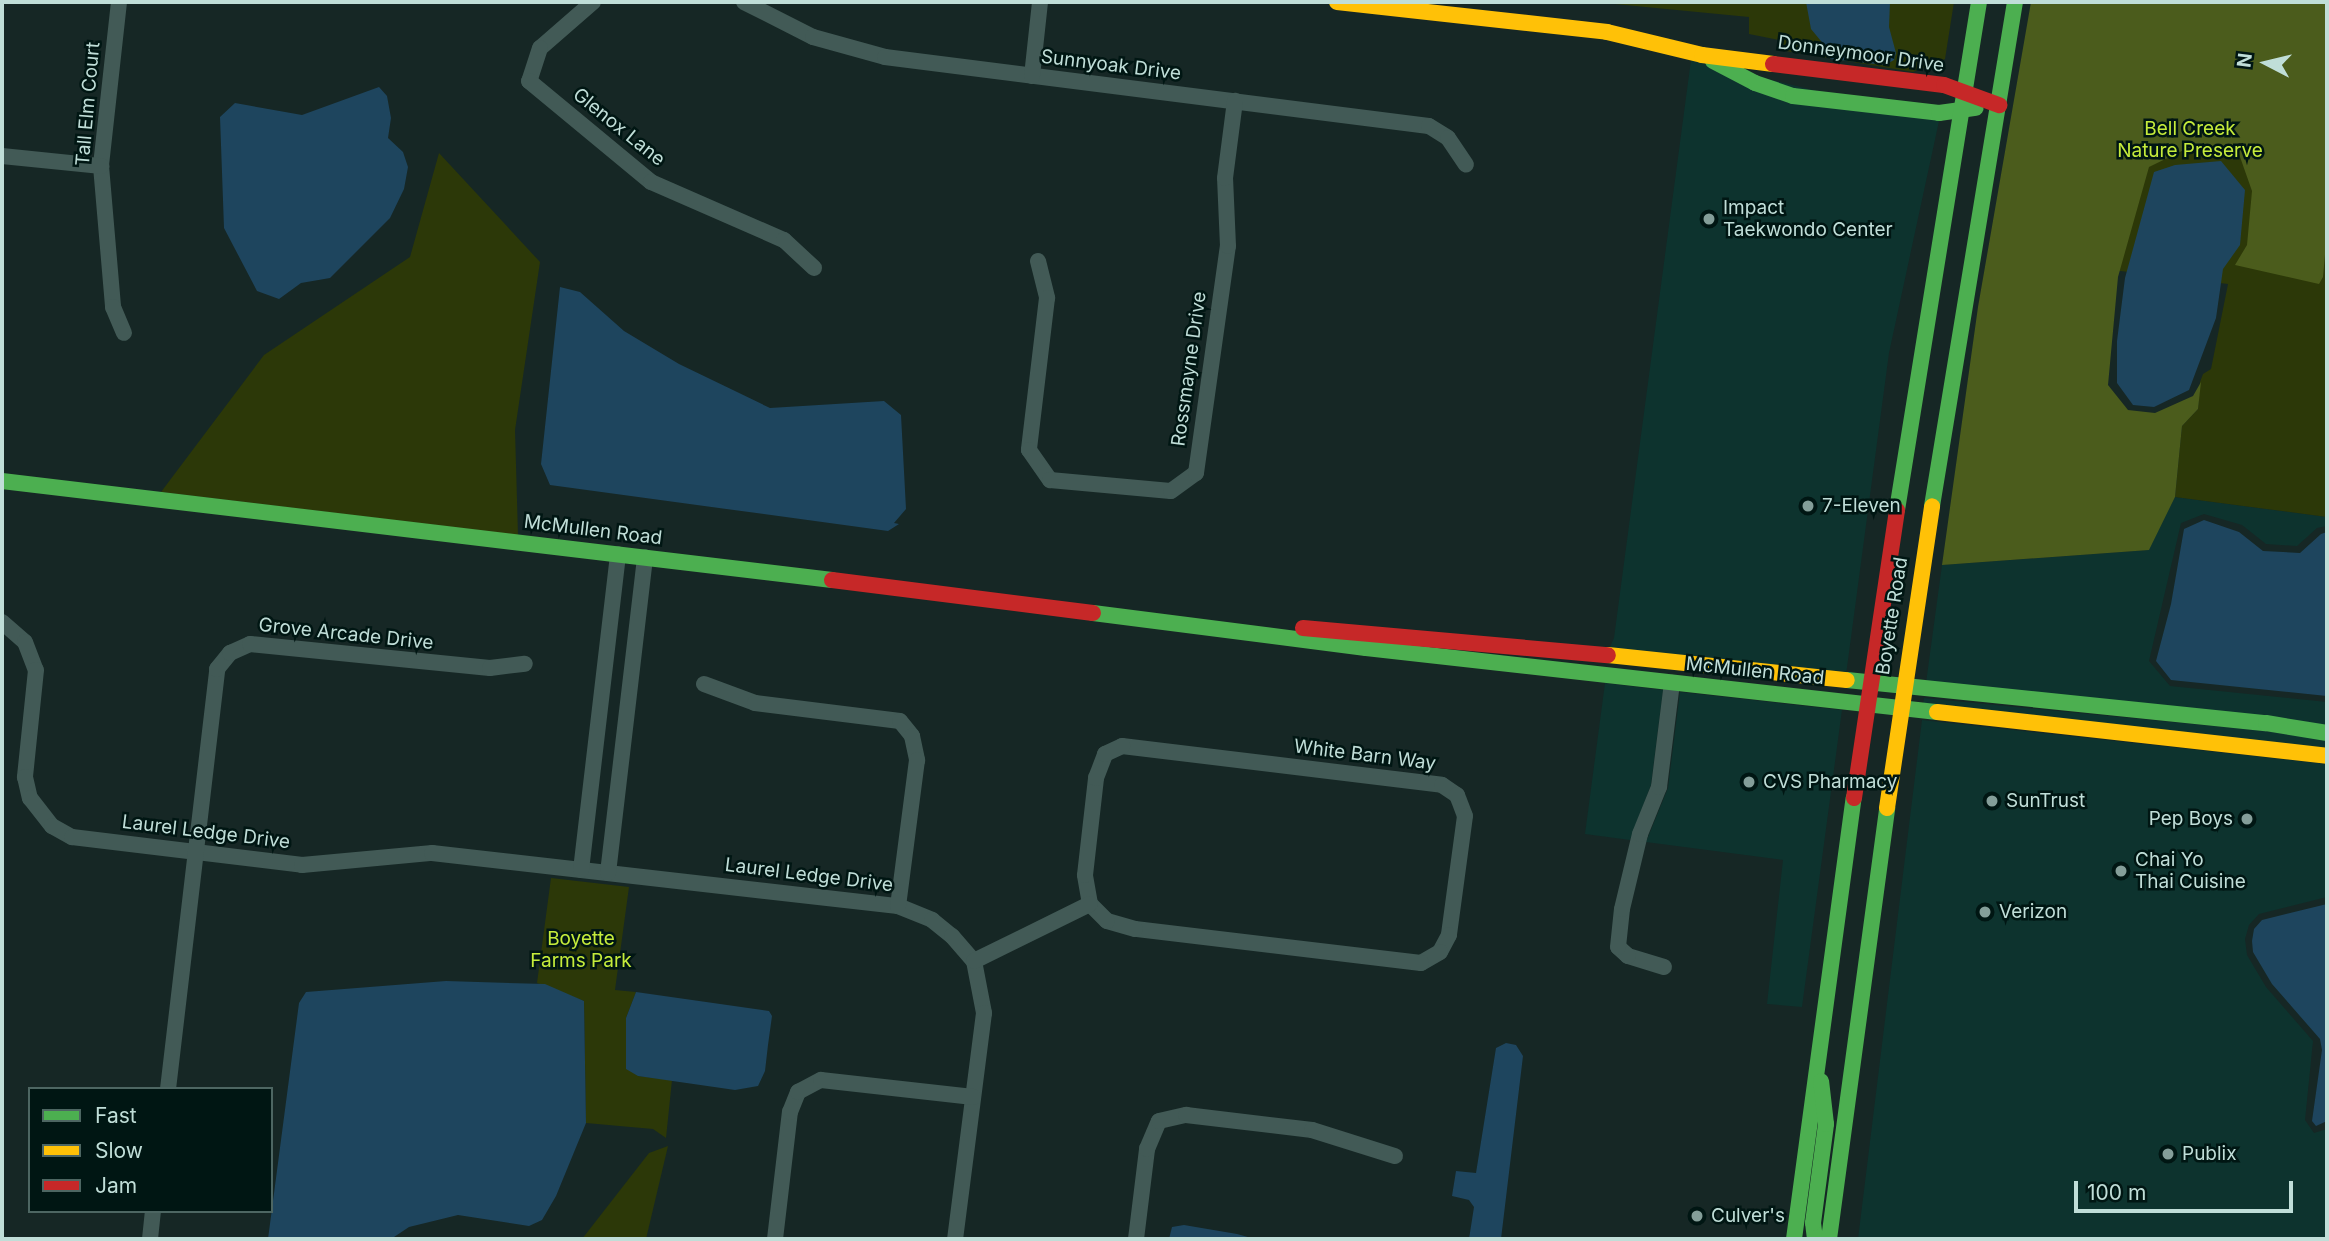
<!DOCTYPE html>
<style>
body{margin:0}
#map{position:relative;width:2329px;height:1241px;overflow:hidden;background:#162725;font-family:Inter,sans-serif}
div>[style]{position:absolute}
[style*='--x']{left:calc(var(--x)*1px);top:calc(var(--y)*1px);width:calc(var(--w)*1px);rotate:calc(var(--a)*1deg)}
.built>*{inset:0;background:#0d332e}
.green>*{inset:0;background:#2c3808}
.forest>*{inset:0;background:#4b5c1c}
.water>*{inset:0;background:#1e455e}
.street>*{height:16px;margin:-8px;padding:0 8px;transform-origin:8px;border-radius:8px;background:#425a56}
.fast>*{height:16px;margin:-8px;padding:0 8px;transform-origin:8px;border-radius:8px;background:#4caf50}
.slow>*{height:16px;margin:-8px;padding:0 8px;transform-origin:8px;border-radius:8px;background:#ffc107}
.jam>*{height:16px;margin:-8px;padding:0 8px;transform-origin:8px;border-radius:8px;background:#c62828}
.dots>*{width:19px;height:19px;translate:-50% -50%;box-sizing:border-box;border:4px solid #001613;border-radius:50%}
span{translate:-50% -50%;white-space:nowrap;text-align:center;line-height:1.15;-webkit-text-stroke:5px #001613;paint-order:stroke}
.street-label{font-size:19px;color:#c0ded8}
.park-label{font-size:19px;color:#c5ec3b}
.poi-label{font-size:19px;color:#c0ded8}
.left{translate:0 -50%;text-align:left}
.right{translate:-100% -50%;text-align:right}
.frame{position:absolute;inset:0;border:4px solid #c0ded8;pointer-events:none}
.legend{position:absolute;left:28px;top:1087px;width:245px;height:126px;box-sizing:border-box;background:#001613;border:2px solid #4d6662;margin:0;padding:9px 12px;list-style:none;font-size:21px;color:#c0ded8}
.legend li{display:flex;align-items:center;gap:14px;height:35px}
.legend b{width:35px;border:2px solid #4d6662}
.north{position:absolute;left:2231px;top:28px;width:70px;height:70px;-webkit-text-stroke:5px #001613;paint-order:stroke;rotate:277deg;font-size:19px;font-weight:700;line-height:28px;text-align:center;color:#c0ded8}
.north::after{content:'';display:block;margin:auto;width:24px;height:32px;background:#c0ded8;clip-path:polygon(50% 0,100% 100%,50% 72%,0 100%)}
.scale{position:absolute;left:2074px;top:1181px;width:219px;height:32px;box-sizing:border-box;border:4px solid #c0ded8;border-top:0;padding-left:9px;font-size:21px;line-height:24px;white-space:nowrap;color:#c0ded8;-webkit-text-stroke:5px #001613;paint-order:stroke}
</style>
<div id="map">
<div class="built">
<div style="clip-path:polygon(1691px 60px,1939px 121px,1889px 353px,1846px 675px,1609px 649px,1614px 638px)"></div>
<div style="clip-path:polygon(2175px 497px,2327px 517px,2327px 526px,2317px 528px,2297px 546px,2266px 544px,2242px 525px,2204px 514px,2181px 523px,2149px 661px,2170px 686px,2327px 702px,2327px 725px,1926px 683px,1942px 565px,2148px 550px)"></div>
<div style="clip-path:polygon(1605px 683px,1663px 690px,1651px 785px,1630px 840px,1585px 834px)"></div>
<div style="clip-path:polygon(1680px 692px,1842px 710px,1802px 1007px,1767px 1004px,1783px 860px,1646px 842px,1668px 788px)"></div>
<div style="clip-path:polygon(1924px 698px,2265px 731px,2327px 740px,2327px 748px,1923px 705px)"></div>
<div style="clip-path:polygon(1922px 720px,2327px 764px,2327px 897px,2259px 914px,2249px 925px,2245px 939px,2247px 955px,2266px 987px,2313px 1041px,2305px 1120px,2314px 1133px,2327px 1129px,2326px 1239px,1858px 1239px)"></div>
</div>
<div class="green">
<div style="clip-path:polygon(1594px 2px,1954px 2px,1945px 59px,1913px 72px,1780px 50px,1779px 40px,1749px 34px,1749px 17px)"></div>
<div style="clip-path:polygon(2284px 2px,2327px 7px,2327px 517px,2175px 497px,2182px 426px,2198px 409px,2200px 382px,2203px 374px,2211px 369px,2228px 284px,2030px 260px)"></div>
<div style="clip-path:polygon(439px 153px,540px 262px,515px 430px,518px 535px,161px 492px,264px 355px,410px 257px)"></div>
<div style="clip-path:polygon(551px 878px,629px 887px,615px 990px,636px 992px,626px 1018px,638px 1076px,672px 1080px,666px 1138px,653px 1129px,586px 1123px,584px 1001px,537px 983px)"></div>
<div style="clip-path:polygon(668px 1146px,646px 1239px,582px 1239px,649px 1153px)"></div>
</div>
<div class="forest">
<div style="clip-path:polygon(2031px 2px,2327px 2px,2327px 233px,2323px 277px,2319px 284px,2235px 265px,2247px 245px,2252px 191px,2239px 154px,2188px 148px,2149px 167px,2118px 277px,2108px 385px,2128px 410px,2155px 413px,2193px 396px,2201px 382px,2198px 409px,2182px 426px,2175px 497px,2149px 550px,1942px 565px,1978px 307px)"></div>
</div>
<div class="water">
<div style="clip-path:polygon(1806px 2px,1890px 2px,1889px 27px,1896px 53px,1894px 60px,1885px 65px,1830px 59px,1830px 52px,1811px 29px)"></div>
<div style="clip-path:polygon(379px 87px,387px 96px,391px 118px,388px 138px,403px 152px,408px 167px,404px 189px,390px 218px,330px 278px,301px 283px,279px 299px,257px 291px,224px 228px,220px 117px,235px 103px,302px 115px)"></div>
<div style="clip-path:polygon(2221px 161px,2245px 190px,2240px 245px,2223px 269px,2216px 318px,2189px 390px,2154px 407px,2133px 405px,2117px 383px,2117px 341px,2125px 278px,2154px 172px,2175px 165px)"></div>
<div style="clip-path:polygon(560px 287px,580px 292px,624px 331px,679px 364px,770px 408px,884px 401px,901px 415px,906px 509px,894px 523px,899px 524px,888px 531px,550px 485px,541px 464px)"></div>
<div style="clip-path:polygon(2204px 520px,2239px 532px,2263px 551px,2300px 553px,2321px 534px,2327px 532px,2327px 696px,2171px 680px,2156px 661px,2171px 604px,2184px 529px)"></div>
<div style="clip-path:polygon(2327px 904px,2327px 1121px,2316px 1126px,2312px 1121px,2322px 1050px,2320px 1039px,2272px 984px,2253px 952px,2252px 941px,2254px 929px,2262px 920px)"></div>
<div style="clip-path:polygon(446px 981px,545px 984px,584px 1001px,586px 1123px,556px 1196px,542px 1220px,529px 1226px,458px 1215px,409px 1227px,391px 1239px,268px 1239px,299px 1003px,306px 992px)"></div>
<div style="clip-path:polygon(636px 992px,769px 1011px,772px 1016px,768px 1045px,765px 1071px,758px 1086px,735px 1090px,638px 1076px,626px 1069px,626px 1018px)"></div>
<div style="clip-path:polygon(1506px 1043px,1516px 1045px,1523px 1056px,1501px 1239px,1469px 1239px,1474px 1207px,1469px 1200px,1452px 1196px,1456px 1171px,1476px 1173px,1496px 1048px)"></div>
<div style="clip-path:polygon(1184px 1225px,1237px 1234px,1255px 1239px,1169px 1239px,1172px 1227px)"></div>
</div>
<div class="street">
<div style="--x:119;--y:2;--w:165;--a:96.3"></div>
<div style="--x:101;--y:166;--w:142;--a:85.1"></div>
<div style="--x:113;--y:307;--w:28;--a:67"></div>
<div style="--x:593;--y:2;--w:70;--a:139"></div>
<div style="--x:540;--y:48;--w:35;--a:108"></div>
<div style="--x:529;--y:81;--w:158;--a:39.6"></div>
<div style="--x:651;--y:182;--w:145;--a:23.6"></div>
<div style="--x:784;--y:240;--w:41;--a:43"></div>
<div style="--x:744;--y:2;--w:77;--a:26.9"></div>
<div style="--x:813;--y:37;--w:75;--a:15.5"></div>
<div style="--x:885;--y:57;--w:548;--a:7.23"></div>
<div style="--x:1429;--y:126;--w:22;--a:32"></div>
<div style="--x:1448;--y:138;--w:32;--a:56"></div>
<div style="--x:1032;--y:76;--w:74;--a:-83.8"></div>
<div style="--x:2;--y:156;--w:100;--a:5.8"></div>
<div style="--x:1038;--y:261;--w:38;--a:76"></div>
<div style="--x:1047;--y:298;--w:153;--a:96.8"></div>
<div style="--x:1029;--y:450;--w:37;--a:55"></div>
<div style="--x:1050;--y:480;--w:121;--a:5.2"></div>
<div style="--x:1171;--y:491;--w:31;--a:-36"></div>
<div style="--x:1196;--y:473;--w:229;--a:-82"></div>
<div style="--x:1228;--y:246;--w:68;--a:-92.5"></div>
<div style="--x:1225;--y:178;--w:78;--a:-82.6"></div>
<div style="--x:2;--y:622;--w:30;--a:41"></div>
<div style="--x:25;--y:642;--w:30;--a:69"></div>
<div style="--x:36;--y:670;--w:108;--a:95.9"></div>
<div style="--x:25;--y:777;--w:22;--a:77"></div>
<div style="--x:30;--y:798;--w:36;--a:52"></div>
<div style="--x:52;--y:826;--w:23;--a:29"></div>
<div style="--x:72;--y:837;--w:232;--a:6.9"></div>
<div style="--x:302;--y:865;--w:131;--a:-5.3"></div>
<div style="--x:432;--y:853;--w:469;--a:6.5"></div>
<div style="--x:898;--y:906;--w:37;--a:22"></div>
<div style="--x:932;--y:920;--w:26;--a:39"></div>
<div style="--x:952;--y:936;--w:33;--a:49"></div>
<div style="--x:974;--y:961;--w:53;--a:79.1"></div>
<div style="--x:984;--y:1013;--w:228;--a:97.3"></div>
<div style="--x:704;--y:684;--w:54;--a:20.4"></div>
<div style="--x:755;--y:703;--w:146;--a:7.1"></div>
<div style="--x:900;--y:721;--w:19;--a:51"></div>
<div style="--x:912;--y:736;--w:25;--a:78"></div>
<div style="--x:917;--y:760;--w:147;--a:97.4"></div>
<div style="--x:1122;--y:746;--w:322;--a:6.9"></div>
<div style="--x:1442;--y:785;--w:18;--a:34"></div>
<div style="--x:1457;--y:795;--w:22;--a:69"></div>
<div style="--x:1465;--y:816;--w:120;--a:97.7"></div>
<div style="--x:1449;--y:935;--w:19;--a:118"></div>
<div style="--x:1440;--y:952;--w:22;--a:150"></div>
<div style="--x:1421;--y:963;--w:288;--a:-173.2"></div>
<div style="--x:1135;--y:929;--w:29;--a:-164"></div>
<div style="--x:1107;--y:921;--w:24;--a:-135"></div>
<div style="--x:1090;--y:904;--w:29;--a:-100"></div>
<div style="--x:1085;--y:875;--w:98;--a:-83.5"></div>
<div style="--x:1096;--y:778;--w:26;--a:-69"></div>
<div style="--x:1105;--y:754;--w:19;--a:-25"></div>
<div style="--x:581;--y:870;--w:318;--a:-83.3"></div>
<div style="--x:608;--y:873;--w:318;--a:-83.3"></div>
<div style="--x:974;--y:961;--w:129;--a:-26.2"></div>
<div style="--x:1664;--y:967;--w:38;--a:-163"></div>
<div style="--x:1628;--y:956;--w:13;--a:-138"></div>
<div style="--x:1618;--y:947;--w:38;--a:-84"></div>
<div style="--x:1622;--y:909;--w:77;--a:-76.5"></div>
<div style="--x:1640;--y:834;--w:51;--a:-68"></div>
<div style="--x:1659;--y:787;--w:105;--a:-82.9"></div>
<div style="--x:168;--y:1089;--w:423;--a:-83.3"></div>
<div style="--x:217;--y:669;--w:21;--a:-51"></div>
<div style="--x:230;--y:653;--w:22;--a:-24"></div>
<div style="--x:250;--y:644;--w:241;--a:5.7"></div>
<div style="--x:490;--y:668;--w:35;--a:-7"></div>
<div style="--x:150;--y:1239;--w:28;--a:-84"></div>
<div style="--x:775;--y:1239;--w:128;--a:-83.3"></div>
<div style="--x:790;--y:1112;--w:22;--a:-68"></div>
<div style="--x:798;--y:1092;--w:26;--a:-28"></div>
<div style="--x:821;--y:1080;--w:153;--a:6.4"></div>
<div style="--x:1136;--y:1239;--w:91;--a:-83"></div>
<div style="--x:1147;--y:1149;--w:30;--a:-67"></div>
<div style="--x:1159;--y:1121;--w:28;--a:-13"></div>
<div style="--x:1186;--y:1115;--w:127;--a:6.8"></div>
<div style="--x:1312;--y:1130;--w:87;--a:17.4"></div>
</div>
<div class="fast">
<div style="--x:1713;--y:61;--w:47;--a:27.6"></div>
<div style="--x:1755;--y:83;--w:40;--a:18.9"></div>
<div style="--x:1793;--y:96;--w:147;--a:6.6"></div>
<div style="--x:1939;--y:113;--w:37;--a:-8"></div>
<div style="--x:2;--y:481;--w:836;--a:6.8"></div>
<div style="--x:1932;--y:506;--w:511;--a:-80.65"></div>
<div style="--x:1897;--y:510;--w:515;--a:-80.83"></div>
<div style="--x:1093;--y:613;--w:275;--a:7.3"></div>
<div style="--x:1366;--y:648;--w:575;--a:6.4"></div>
<div style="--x:1847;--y:680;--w:421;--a:5.9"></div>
<div style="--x:2266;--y:723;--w:62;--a:9.3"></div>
<div style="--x:1794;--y:1239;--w:445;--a:-82.3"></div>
<div style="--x:1815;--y:1239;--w:16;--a:-97"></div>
<div style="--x:1813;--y:1223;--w:100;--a:-82.5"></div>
<div style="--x:1826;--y:1124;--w:43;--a:-96.6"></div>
<div style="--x:1829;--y:1239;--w:435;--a:-82.3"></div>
</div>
<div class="slow">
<div style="--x:1337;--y:2;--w:272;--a:6.3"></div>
<div style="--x:1607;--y:32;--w:98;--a:13.6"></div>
<div style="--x:1702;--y:55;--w:72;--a:7.2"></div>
<div style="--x:1608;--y:655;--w:240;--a:6"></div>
<div style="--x:1937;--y:712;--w:392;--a:6.4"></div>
<div style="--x:1887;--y:808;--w:305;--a:-81.5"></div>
</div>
<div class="jam">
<div style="--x:1773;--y:64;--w:172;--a:7"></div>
<div style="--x:1944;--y:85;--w:59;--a:20"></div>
<div style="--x:832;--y:580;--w:263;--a:7.2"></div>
<div style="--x:1303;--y:628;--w:306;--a:5.1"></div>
<div style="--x:1854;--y:798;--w:291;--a:-81.5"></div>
</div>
<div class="dots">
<div style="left:1709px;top:219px;background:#849e99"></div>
<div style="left:1808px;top:506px;background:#849e99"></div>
<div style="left:1749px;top:782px;background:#849e99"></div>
<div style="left:1992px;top:801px;background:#849e99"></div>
<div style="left:2247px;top:819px;background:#849e99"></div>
<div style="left:2121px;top:871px;background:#849e99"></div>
<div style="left:1985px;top:912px;background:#849e99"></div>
<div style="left:2168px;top:1154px;background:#849e99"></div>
<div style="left:1697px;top:1216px;background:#849e99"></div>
</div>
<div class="street-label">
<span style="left:1861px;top:54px;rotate:8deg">Donneymoor Drive</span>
<span style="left:1111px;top:65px;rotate:7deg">Sunnyoak Drive</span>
<span style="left:88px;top:104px;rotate:-85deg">Tall Elm Court</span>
<span style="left:619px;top:127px;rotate:39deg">Glenox Lane</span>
<span style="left:1189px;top:369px;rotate:-82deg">Rossmayne Drive</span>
<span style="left:593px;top:530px;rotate:7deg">McMullen Road</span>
<span style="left:1892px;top:616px;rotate:-81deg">Boyette Road</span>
<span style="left:346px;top:634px;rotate:6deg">Grove Arcade Drive</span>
<span style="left:1755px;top:671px;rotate:6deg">McMullen Road</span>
<span style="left:1365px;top:755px;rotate:7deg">White Barn Way</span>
<span style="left:206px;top:832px;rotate:7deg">Laurel Ledge Drive</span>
<span style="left:809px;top:875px;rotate:7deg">Laurel Ledge Drive</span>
</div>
<div class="park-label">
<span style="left:2190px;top:140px">Bell Creek<br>Nature Preserve</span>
<span style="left:581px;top:950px">Boyette<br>Farms Park</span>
</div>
<div class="poi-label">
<span class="left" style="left:1723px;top:219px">Impact<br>Taekwondo Center</span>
<span class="left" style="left:1822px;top:506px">7-Eleven</span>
<span class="left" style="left:1763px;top:782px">CVS Pharmacy</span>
<span class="left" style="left:2006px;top:801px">SunTrust</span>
<span class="right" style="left:2233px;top:819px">Pep Boys</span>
<span class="left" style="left:2135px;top:871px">Chai Yo<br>Thai Cuisine</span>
<span class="left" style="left:1999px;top:912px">Verizon</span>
<span class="left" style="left:2182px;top:1154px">Publix</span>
<span class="left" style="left:1711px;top:1216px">Culver's</span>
</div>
<div class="frame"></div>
<ul class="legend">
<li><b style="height:9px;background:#4caf50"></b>Fast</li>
<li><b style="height:9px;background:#ffc107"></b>Slow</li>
<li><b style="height:9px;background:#c62828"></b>Jam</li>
</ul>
<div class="north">N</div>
<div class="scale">100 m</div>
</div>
